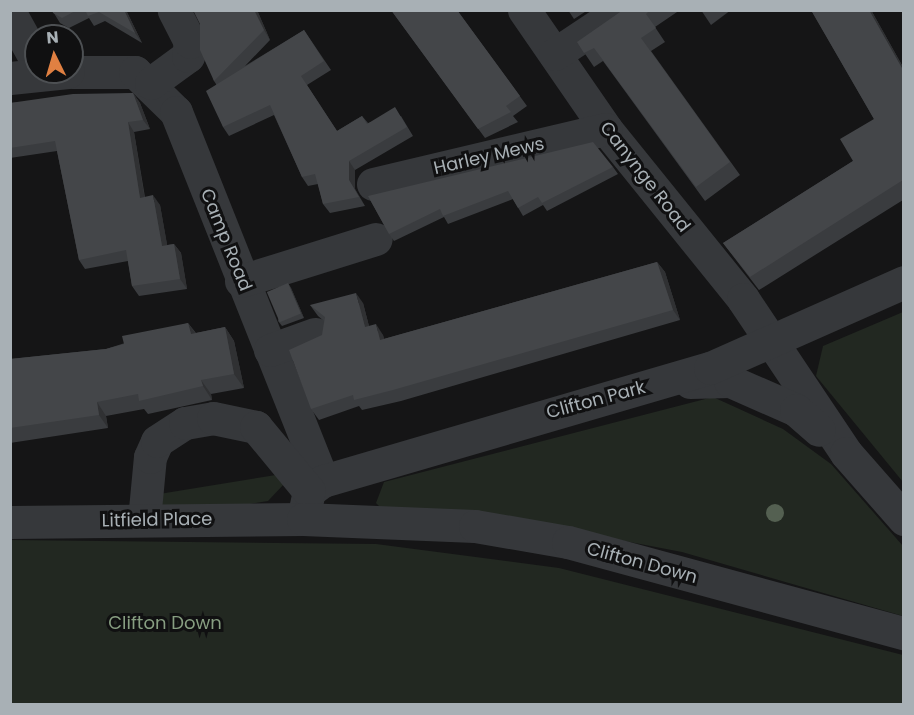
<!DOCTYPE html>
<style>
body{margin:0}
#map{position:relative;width:914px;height:715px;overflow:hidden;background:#151516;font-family:Poppins,sans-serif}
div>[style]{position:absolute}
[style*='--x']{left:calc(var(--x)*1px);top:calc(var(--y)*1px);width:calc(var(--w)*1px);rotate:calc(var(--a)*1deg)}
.green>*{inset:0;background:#222821}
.minor>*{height:33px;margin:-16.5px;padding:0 16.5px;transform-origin:16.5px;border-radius:16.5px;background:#36383b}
.trees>*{width:18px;height:18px;margin:-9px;border-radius:50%;background:#546051}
.wall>*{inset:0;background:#3a3c3f}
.shaded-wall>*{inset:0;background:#303133}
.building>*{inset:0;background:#444649;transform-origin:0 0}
span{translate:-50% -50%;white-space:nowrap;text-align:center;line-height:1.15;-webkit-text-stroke:6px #101011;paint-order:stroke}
.street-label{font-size:18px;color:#a8b0b5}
.park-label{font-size:18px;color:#879e81}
.frame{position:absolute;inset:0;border:12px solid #a8b0b5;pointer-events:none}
.north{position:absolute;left:24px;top:24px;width:60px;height:60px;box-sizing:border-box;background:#101011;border:2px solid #4d5053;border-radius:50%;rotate:355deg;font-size:16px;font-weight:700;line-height:24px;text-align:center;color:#a8b0b5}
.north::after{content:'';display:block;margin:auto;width:21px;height:27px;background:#e08042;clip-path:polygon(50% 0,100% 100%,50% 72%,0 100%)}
</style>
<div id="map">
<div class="green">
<div style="clip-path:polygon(903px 312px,904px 312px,903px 482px,816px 376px,823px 346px)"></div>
<div style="clip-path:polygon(713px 397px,783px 429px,831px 464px,903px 546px,903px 616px,682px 552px,478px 513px,382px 509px,376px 503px,384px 482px)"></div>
<div style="clip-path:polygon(282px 474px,284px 484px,268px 501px,238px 506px,146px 505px,153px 495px)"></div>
<div style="clip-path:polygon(11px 540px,376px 544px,559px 568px,903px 655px,903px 704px,11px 704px)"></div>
</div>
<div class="minor">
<div style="--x:524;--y:10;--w:145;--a:55.4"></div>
<div style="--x:606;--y:129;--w:218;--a:51.1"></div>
<div style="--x:743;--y:299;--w:185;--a:56.2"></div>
<div style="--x:846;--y:453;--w:88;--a:48.7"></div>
<div style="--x:10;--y:13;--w:54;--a:61"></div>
<div style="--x:555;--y:54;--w:79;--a:-33.7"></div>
<div style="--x:72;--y:72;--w:63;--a:0"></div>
<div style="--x:135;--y:72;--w:57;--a:44.3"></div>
<div style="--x:176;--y:112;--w:397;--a:68.3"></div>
<div style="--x:10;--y:78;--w:58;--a:-5.9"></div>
<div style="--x:151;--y:83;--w:46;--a:-36.1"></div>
<div style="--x:188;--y:56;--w:14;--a:-82"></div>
<div style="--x:190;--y:42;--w:36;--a:-117"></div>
<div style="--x:373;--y:184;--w:239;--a:-13.3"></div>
<div style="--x:241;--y:281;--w:141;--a:-17.3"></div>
<div style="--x:270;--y:350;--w:48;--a:-19.6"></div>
<div style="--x:690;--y:382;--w:40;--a:-1.4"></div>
<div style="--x:730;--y:381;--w:72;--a:23.7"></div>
<div style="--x:796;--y:410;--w:30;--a:41"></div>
<div style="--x:303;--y:519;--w:29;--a:-78"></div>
<div style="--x:309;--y:491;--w:17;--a:-36"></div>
<div style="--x:323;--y:481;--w:403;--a:-16.3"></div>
<div style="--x:710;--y:368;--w:212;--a:-23.9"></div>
<div style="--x:144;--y:520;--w:63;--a:-84.6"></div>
<div style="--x:150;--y:457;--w:17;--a:-66"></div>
<div style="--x:157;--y:441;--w:33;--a:-33"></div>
<div style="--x:185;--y:423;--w:28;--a:-10"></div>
<div style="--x:213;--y:418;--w:44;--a:11.8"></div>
<div style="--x:256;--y:427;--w:83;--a:50.4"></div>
<div style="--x:10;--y:522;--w:293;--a:-0.6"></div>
<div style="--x:303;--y:519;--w:172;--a:2.3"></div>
<div style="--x:475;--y:526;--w:94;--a:9.8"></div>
<div style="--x:568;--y:542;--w:348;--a:15.2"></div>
</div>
<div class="trees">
<div style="left:775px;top:513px"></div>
</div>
<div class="wall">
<div style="clip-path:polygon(52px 10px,126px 10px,142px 43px,105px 21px,94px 26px,89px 18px,69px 28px,60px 23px)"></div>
<div style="clip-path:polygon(257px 10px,270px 40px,245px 66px,304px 30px,331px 70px,307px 85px,337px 131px,362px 116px,368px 123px,401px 116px,413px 136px,355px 170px,355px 189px,365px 206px,330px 213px,323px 204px,318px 184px,308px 186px,302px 177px,274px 115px,229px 136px,223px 127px,216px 84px,214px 81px,200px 24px)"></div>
<div style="clip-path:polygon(391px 10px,457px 10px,527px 106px,513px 116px,518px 122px,485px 138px)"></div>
<div style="clip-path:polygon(568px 10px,588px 10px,574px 19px)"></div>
<div style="clip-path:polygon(623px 10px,680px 10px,655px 27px,665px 42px,651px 51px,740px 175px,705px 201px,603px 61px,594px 67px,577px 42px)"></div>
<div style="clip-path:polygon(701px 10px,731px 10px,711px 25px)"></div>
<div style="clip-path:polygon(811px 10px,871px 10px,903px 67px,903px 200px,759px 290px,723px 243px,853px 161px,874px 119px)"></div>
<div style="clip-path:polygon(133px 93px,140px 103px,150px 129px,134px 132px,145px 197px,160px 205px,167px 245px,174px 244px,181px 253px,187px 289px,139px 296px,132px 286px,128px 261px,85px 269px,79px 260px,57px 151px,10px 158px,10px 103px)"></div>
<div style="clip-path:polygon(613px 167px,618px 174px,547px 211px,543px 205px,523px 216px,513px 199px,448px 224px,444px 217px,394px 241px,389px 234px,368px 196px)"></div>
<div style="clip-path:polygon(657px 262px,665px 272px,680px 320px,401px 401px,362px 410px,359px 406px,319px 420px,311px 409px,324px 321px,318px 316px,310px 305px,363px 303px,369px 326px,383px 335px,384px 339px)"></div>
<div style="clip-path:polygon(288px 283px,291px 288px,304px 318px,282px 326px,278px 321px)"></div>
<div style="clip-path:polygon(188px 323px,196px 333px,225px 327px,234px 341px,244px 388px,211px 394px,212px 400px,148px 414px,144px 409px,106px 416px,108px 428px,10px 443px,10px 359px,106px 349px)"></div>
</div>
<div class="shaded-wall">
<div style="clip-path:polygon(124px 10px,126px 10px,142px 43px,135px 33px)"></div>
<div style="clip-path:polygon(254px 10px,257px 10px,270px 40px,264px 30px)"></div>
<div style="clip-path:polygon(869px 10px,871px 10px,903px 67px,903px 70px)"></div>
<div style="clip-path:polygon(133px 93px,140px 103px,150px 129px,143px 120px)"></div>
<div style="clip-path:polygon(128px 122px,134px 132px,146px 207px,140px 198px)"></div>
<div style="clip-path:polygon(349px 161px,355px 170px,355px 189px,365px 206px,349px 180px)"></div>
<div style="clip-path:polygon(153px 195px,160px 205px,169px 255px,162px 246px)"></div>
<div style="clip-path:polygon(174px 244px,181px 253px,187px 289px,180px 279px)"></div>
<div style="clip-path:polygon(657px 262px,665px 272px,680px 320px,673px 310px)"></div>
<div style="clip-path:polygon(288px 283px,291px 288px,304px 318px,301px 313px)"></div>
<div style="clip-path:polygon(356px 293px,363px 303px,372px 338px,365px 327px)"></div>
<div style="clip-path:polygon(188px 323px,198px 337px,191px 334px)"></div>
<div style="clip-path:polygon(376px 324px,383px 335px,387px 351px,380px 340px)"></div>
<div style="clip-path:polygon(225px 327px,234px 341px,244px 388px,234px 374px)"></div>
<div style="clip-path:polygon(201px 380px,211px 394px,212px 400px,203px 386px)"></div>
<div style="clip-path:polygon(97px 402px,106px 416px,108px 428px,99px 415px)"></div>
</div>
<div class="building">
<div style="clip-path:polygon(52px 10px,77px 10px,62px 18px,53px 13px)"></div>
<div style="clip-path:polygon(85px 10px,124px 10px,135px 33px,99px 12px,88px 16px)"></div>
<div style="clip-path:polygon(193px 10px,254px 10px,264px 30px,214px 81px,200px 50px,200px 24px)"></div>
<div style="clip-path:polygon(391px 10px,457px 10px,520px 96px,506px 106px,511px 112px,478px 129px)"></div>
<div style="clip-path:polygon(623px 10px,650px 10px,646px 14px,656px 28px,641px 38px,730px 162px,696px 187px,594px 48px,584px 53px,577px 42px)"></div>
<div style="clip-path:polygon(811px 10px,869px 10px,903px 70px,903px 180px,750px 277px,723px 243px,853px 161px,840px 139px,874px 119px)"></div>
<div style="clip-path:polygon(304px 30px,324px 61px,301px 76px,337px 131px,362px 116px,367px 124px,395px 107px,407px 127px,349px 161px,349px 180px,359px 197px,323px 204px,315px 174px,302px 177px,270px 105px,223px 127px,206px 91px)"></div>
<div style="clip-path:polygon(133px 93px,143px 120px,128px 122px,140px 198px,153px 195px,162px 246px,174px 244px,180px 279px,132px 286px,126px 250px,79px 260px,55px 141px,10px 148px,10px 103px,73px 94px)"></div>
<div style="clip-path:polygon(593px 142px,613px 167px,542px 203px,538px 197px,518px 208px,508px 191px,443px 216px,440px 209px,389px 234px,368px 196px)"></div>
<div style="clip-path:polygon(657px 262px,673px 310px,393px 390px,354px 400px,353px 395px,311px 409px,289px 350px,322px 335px,325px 317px,310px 305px,356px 293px,365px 327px,376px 324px,380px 340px)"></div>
<div style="left:288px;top:283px;width:33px;height:23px;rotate:67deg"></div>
<div style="clip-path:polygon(188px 323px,191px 334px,225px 327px,234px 374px,201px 380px,203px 386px,139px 401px,138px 394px,97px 402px,99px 415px,10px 428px,10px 359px,106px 349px,124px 344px,122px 336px)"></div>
</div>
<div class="street-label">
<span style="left:489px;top:156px;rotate:-13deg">Harley Mews</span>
<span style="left:645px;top:177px;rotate:52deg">Canynge Road</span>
<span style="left:226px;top:240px;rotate:68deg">Camp Road</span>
<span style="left:596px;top:400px;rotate:-15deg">Clifton Park</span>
<span style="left:157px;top:520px;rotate:-1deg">Litfield Place</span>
<span style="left:642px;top:563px;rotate:15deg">Clifton Down</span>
</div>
<div class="park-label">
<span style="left:165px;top:623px">Clifton Down</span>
</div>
<div class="frame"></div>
<div class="north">N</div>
</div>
